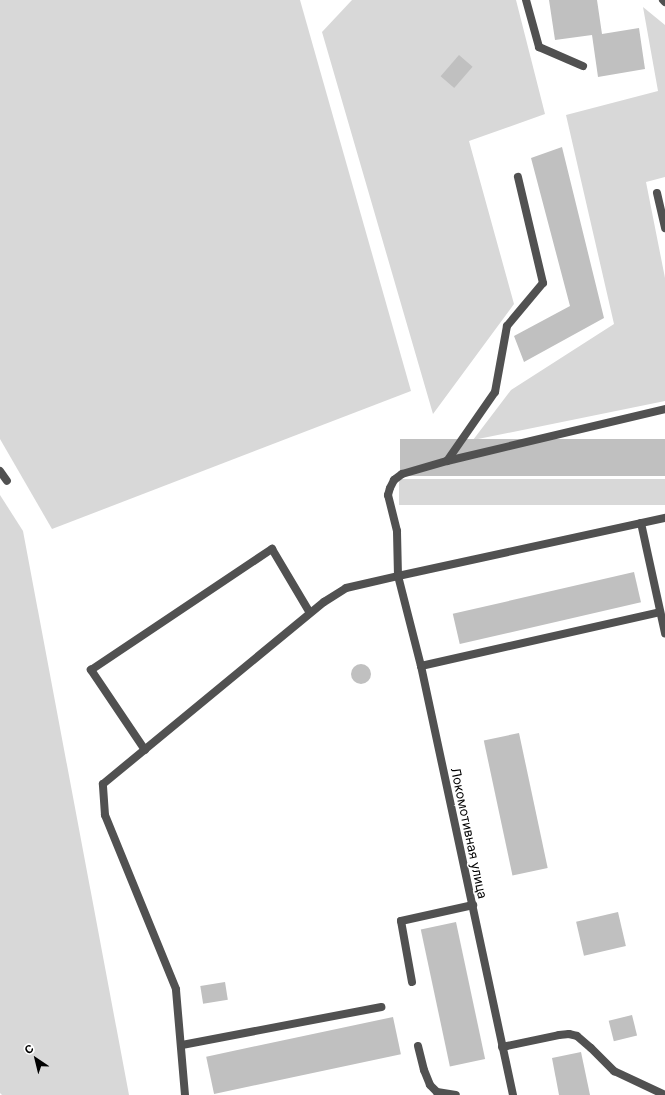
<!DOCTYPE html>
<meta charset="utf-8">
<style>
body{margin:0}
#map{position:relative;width:665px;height:1095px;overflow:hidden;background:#fff;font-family:Inter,sans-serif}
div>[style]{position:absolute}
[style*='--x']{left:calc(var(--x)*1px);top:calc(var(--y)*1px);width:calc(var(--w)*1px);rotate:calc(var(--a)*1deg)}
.green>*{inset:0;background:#d8d8d8;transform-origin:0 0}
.building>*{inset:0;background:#c0c0c0;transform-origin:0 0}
.round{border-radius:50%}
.service>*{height:8px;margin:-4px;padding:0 4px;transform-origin:4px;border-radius:4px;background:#515151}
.minor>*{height:8px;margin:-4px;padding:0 4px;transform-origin:4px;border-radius:4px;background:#515151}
.tertiary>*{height:8px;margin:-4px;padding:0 4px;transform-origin:4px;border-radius:4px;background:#515151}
span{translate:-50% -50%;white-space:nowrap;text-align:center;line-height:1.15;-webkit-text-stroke:3px #fff;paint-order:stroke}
.street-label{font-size:13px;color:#000}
.north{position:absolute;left:16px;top:1039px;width:40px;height:40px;-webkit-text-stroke:3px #fff;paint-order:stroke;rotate:325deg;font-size:11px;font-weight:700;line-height:16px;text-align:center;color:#000}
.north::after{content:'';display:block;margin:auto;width:14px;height:18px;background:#000;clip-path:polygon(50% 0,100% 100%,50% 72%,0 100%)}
</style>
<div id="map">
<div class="green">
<div style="clip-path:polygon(0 0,300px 0,411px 391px,52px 529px,0 439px)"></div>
<div style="clip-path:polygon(352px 0,516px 0,545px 114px,469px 141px,514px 304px,433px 414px,322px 32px)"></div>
<div style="clip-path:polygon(643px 7px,665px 25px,665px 177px,646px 182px,665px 278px,665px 401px,473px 440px,511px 390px,614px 324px,566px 115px,658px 91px)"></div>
<div style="left:665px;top:479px;width:26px;height:266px;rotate:90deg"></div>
<div style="clip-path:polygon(0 495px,23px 531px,129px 1095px,2px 1095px,0 1093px)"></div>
</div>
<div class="building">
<div style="clip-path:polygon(549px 0,597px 0,602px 34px,639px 28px,645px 69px,598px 77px,592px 35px,555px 40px)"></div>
<div style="left:459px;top:55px;width:18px;height:28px;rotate:41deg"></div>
<div style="clip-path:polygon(562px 147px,604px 318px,524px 362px,514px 336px,570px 306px,531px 158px)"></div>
<div style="left:665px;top:439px;width:37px;height:265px;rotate:90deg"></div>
<div style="left:634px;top:572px;width:31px;height:186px;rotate:77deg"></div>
<div class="round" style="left:351px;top:664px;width:20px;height:20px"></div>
<div style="left:519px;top:733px;width:138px;height:36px;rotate:78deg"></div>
<div style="left:618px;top:912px;width:35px;height:43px;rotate:77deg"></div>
<div style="left:456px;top:922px;width:140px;height:36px;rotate:78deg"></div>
<div style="left:225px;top:982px;width:18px;height:25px;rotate:81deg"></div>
<div style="left:632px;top:1015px;width:21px;height:24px;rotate:76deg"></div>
<div style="left:393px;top:1017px;width:38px;height:191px;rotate:78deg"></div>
<div style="clip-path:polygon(581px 1052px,590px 1095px,559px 1095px,552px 1058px)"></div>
</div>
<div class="service">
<div style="--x:526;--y:0;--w:49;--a:74.5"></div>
<div style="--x:539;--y:47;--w:48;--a:23.4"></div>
<div style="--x:657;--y:193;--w:36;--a:77"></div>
<div style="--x:447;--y:461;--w:224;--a:-13.4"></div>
<div style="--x:0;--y:471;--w:12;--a:55"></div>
<div style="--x:641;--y:523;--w:113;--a:77.7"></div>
<div style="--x:421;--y:666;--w:245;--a:-12.7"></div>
<div style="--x:145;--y:750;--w:97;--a:-124"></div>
<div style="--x:91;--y:670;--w:218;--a:-33.8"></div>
<div style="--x:272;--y:549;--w:74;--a:59.3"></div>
<div style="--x:412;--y:982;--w:62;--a:-100.2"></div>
<div style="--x:401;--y:921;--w:74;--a:-12.5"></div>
<div style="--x:182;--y:1045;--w:203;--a:-10.8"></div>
<div style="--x:418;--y:1046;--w:25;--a:76"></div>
<div style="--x:424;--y:1070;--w:16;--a:68"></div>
<div style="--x:430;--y:1085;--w:10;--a:45"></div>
<div style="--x:437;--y:1092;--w:19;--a:9"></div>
<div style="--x:502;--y:1047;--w:58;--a:-11.9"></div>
<div style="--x:559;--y:1035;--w:10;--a:-6"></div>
<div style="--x:569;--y:1034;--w:8;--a:14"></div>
<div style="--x:577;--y:1036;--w:18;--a:41"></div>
<div style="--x:591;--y:1048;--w:33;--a:45"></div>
<div style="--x:614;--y:1071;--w:56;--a:25.2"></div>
<div style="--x:185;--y:1095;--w:106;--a:-94.9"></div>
<div style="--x:176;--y:989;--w:188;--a:-112.2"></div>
<div style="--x:105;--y:815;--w:31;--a:-94"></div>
<div style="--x:103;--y:784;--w:286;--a:-39.5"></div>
<div style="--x:324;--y:602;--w:26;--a:-32"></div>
<div style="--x:346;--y:588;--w:53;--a:-13"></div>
<div style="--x:398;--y:576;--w:45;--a:-91.3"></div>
<div style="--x:397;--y:531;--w:37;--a:-104"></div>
<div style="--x:388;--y:495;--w:7;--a:-74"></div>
<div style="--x:390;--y:488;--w:9;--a:-63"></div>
<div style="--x:394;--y:480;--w:10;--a:-37"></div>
<div style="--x:402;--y:474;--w:47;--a:-16.1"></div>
<div style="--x:447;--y:461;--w:84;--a:-55.2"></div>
<div style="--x:495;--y:392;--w:67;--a:-79.7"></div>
<div style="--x:507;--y:326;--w:56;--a:-50.1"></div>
<div style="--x:543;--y:283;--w:109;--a:-103.3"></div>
</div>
<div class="minor">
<div style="--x:513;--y:1095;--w:439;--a:-102.1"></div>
<div style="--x:421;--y:666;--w:93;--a:-104.3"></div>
<div style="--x:398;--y:576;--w:273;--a:-12.3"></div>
</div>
<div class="tertiary">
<div style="--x:663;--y:0;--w:3;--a:45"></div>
</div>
<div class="street-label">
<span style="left:469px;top:833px;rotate:78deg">Локомотивная улица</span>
</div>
<div class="north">С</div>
</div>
